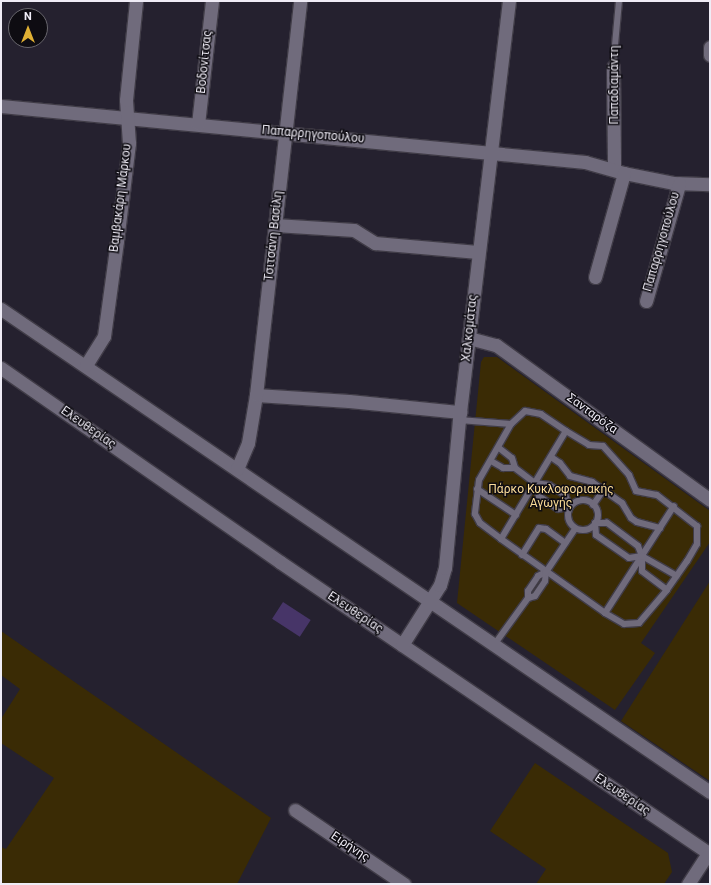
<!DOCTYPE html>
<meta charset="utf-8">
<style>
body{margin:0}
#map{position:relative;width:711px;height:885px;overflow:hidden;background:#25212f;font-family:Roboto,sans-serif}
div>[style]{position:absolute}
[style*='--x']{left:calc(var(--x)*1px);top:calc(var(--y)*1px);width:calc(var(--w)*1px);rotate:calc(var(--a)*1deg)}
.green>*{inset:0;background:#3a2b05}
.building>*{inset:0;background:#473568;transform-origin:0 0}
.roads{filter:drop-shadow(1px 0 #403c47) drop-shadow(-1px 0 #403c47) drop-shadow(0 1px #403c47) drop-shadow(0 -1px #403c47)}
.lane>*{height:6px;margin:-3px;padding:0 3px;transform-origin:3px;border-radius:3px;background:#706b7c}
.lane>.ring{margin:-3px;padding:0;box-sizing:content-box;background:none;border:6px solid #706b7c;border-radius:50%}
.street>*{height:13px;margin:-6.5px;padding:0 6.5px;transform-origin:6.5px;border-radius:6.5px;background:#706b7c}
span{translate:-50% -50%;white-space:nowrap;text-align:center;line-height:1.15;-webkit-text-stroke:3px #0e0c12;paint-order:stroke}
.street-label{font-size:12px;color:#efecf6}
.park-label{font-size:12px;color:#fcdd98}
.frame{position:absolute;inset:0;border:2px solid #efecf6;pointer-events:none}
.north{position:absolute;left:8px;top:8px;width:40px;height:40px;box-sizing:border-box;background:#0e0c12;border:1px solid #68666d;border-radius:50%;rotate:0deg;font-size:11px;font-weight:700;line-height:16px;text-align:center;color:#efecf6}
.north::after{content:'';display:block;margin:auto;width:14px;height:18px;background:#e0b034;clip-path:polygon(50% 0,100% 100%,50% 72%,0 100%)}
</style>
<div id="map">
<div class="green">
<div style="clip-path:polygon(484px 357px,497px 357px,710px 511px,710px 542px,641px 643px,655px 653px,615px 710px,457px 603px,481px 362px)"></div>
<div style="clip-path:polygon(710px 581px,710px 781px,621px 721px)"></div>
<div style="clip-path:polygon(1px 631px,271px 818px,237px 884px,1px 884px,1px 847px,6px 849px,54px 778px,1px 743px,1px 719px,20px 689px,1px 675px)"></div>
<div style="clip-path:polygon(535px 763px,668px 853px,672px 872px,664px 884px,536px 884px,546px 869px,490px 831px)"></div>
</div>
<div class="building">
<div style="left:283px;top:602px;width:33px;height:20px;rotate:33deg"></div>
</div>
<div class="roads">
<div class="lane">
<div style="--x:613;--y:67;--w:66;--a:-84.8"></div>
<div style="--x:459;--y:420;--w:52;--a:4.4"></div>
<div style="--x:566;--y:431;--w:27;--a:31"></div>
<div style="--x:589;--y:445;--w:14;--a:4"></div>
<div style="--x:603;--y:446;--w:39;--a:48"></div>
<div style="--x:629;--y:475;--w:17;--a:66"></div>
<div style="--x:636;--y:491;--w:21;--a:11"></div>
<div style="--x:657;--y:495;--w:51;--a:37.8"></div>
<div style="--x:697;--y:526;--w:18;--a:90"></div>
<div style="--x:697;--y:544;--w:20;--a:120"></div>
<div style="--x:687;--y:561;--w:35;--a:125"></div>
<div style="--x:667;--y:590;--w:43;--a:130.3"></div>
<div style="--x:639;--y:623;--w:15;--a:176"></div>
<div style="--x:624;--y:624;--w:22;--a:-150"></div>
<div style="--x:499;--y:448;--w:16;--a:38"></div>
<div style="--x:512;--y:458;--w:10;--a:73"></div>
<div style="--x:551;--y:457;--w:11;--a:34"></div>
<div style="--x:560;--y:463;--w:16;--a:52"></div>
<div style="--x:570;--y:476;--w:23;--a:15"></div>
<div style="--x:592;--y:482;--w:37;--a:35"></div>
<div style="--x:622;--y:503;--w:17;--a:59"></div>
<div style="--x:631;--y:518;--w:7;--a:34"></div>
<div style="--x:637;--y:522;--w:24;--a:15"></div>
<div style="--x:491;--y:461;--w:14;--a:30"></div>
<div style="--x:503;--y:468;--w:12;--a:0"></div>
<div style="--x:515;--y:468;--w:25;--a:37"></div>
<div style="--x:535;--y:483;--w:14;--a:8"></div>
<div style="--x:549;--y:485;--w:19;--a:32"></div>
<div style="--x:565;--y:495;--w:13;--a:67"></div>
<div style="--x:570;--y:507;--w:12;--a:171"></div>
<div style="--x:558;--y:509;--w:23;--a:-146"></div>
<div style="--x:539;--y:496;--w:14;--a:-107"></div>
<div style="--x:477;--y:489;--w:47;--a:33.7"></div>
<div class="ring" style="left:568px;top:500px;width:24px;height:24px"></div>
<div style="--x:593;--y:505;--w:16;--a:-55"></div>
<div style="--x:501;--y:539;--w:126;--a:-59"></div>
<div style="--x:566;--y:431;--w:30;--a:-146"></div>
<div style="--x:541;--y:414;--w:16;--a:-169"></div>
<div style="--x:525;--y:411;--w:19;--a:137"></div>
<div style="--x:511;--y:424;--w:64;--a:119.7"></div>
<div style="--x:479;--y:480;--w:34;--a:97"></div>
<div style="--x:475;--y:514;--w:10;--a:61"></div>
<div style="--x:480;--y:523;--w:26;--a:37"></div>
<div style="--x:501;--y:539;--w:128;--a:35.4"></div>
<div style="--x:605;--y:613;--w:127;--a:-57.2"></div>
<div style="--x:522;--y:555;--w:32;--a:-58"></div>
<div style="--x:539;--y:528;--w:7;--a:8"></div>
<div style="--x:546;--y:529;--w:24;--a:36"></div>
<div style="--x:667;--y:590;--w:31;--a:-143"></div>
<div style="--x:642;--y:571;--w:15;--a:-90"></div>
<div style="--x:642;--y:556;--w:11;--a:-112"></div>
<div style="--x:638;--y:546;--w:39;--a:-143"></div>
<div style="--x:607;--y:523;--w:12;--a:180"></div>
<div style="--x:595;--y:523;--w:12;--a:85"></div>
<div style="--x:596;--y:535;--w:40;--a:34.9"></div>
<div style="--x:629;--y:558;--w:13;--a:-9"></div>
<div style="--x:642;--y:556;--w:40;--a:29.7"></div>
<div style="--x:528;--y:598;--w:7;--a:-90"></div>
<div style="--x:528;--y:591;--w:18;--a:-56"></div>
<div style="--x:538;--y:576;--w:9;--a:-27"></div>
<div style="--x:494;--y:645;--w:58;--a:-54.1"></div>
<div style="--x:528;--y:598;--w:7;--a:-16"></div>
<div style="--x:535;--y:596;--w:18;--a:-56"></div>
<div style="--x:545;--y:581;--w:9;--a:-84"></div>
<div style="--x:546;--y:572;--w:52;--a:-56"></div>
</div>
<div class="street">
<div style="--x:710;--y:55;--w:8;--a:-90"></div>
<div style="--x:613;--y:67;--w:102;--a:89.4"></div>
<div style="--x:1;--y:106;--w:587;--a:5.48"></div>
<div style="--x:585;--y:162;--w:41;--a:15.8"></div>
<div style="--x:624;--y:173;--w:50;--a:11.5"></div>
<div style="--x:673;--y:183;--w:37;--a:2"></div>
<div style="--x:198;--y:124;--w:124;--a:-83.5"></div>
<div style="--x:275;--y:225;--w:79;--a:3.6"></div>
<div style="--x:354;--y:230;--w:25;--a:32"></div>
<div style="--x:375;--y:243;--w:103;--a:5"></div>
<div style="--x:595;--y:277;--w:108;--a:-74.4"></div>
<div style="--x:646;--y:301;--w:122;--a:-74.2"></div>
<div style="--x:1;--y:309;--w:858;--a:34.26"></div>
<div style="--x:469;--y:338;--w:28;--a:15"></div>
<div style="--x:496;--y:345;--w:264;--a:35.9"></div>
<div style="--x:86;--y:365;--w:34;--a:-58"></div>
<div style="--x:104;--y:336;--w:96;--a:-82.2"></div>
<div style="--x:117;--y:241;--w:99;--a:-83"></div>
<div style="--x:129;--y:143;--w:43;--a:-94"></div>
<div style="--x:126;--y:100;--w:100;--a:-84.2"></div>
<div style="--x:1;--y:368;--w:340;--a:34.8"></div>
<div style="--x:280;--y:562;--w:520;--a:34.18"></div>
<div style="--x:256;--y:395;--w:93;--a:3.7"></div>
<div style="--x:349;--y:401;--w:112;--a:5.7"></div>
<div style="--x:237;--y:469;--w:28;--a:-67"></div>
<div style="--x:248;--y:443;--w:49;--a:-80.5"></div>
<div style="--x:256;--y:395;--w:396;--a:-83.6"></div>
<div style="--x:402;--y:645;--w:71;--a:-57.7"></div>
<div style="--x:440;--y:585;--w:18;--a:-74"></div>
<div style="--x:445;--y:568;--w:149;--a:-84.6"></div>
<div style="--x:459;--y:420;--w:422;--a:-83.2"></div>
<div style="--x:295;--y:810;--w:132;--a:34.2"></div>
<div style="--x:688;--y:884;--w:37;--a:-57"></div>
</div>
</div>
<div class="street-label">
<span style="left:205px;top:62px;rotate:-84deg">Βοδονίτσας</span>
<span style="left:615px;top:85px;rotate:-90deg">Παπαδιαμάντη</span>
<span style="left:313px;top:135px;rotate:5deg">Παπαρρηγοπούλου</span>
<span style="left:121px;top:198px;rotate:-83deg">Βαμβακάρη Μάρκου</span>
<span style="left:274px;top:236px;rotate:-84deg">Τσιτσάνη Βασίλη</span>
<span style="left:662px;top:242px;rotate:-74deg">Παπαρρηγοπούλου</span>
<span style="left:470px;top:328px;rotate:-84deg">Χαλκομάτας</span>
<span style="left:592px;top:414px;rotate:36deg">Σανταρόζα</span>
<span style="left:88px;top:428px;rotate:35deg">Ελευθερίας</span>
<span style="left:355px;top:613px;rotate:34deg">Ελευθερίας</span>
<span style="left:622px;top:795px;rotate:34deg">Ελευθερίας</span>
<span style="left:350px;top:847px;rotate:34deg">Ειρήνης</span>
</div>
<div class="park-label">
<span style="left:551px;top:497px">Πάρκο Κυκλοφοριακής<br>Αγωγής</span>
</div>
<div class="frame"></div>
<div class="north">N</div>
</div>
